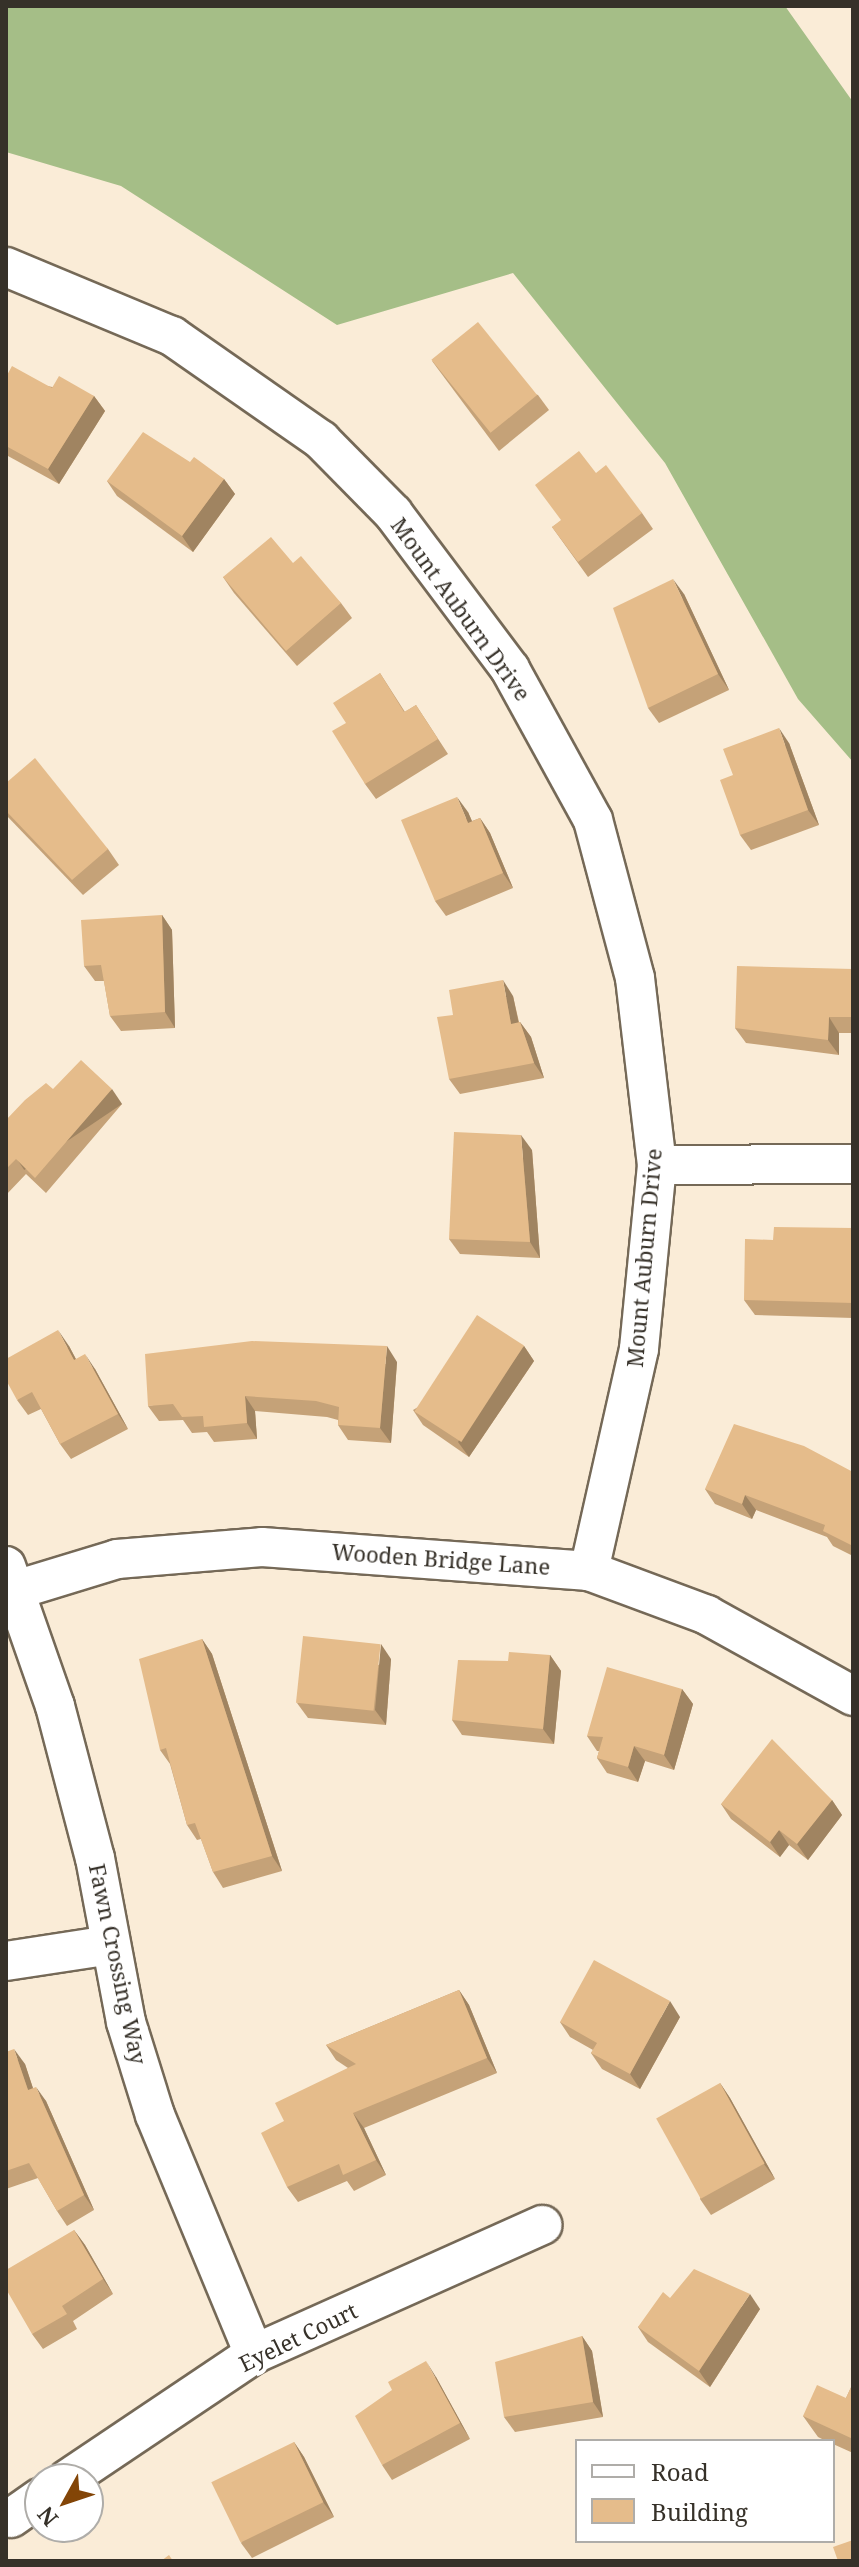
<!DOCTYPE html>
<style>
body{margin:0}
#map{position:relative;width:859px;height:2567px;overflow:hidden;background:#faecd7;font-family:"Noto Serif",serif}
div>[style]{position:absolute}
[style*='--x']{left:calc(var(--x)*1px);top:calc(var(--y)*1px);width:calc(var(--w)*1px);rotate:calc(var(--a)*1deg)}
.forest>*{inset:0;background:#a5be87}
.roads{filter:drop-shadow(2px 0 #756957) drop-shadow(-2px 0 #756957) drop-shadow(0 2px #756957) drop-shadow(0 -2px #756957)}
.street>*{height:38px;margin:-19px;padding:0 19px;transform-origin:19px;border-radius:19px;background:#fff}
.wall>*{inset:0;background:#c5a278}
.shaded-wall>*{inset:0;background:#a08461;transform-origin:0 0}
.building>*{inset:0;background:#e5bc8b;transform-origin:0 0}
span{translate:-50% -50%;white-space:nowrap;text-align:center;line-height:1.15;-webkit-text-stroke:8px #fff;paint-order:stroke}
.street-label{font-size:22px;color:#363129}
.frame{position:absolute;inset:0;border:8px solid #363129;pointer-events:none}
.legend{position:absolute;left:575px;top:2439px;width:260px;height:104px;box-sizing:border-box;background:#fff;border:2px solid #afada9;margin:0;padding:10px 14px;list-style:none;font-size:24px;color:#363129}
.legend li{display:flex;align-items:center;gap:16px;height:40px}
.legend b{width:40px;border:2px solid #afada9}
.north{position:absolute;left:24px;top:2463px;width:80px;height:80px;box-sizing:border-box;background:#fff;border:2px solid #afada9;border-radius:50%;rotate:230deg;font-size:22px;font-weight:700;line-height:32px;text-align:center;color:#363129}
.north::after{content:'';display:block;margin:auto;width:28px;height:36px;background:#834507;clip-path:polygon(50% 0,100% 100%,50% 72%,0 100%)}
</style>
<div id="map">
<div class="forest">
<div style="clip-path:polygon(6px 6px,785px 6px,853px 102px,853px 762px,798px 699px,665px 463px,513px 273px,337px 325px,121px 186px,6px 152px)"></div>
</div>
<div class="roads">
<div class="street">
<div style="--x:6;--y:267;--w:180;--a:22.6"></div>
<div style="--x:172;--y:336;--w:182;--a:34.9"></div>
<div style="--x:321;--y:440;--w:103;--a:45.4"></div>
<div style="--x:393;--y:513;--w:195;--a:53.1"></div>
<div style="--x:510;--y:669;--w:172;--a:61.2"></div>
<div style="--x:593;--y:820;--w:163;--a:75.1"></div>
<div style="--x:635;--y:978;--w:188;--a:83.3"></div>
<div style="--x:657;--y:1165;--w:185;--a:95.6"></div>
<div style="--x:639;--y:1349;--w:228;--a:102.7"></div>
<div style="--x:657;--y:1165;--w:196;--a:-0.3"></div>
<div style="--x:6;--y:1566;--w:148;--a:70.7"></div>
<div style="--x:55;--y:1706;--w:157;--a:75.3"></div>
<div style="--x:95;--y:1858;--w:167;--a:79.3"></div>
<div style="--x:126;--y:2022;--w:97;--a:72.7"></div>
<div style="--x:155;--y:2115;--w:259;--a:67.5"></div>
<div style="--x:6;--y:1593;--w:116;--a:-17"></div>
<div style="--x:117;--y:1559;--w:145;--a:-4.7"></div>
<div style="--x:262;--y:1547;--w:328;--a:4.2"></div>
<div style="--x:589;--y:1571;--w:126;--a:20.4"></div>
<div style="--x:707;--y:1615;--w:167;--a:29"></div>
<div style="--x:6;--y:1961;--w:105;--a:-8.7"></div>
<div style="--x:68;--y:2479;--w:224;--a:-33.9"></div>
<div style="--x:254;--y:2354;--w:316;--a:-24.1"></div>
<div style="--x:11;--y:2518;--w:35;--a:-35"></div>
</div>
</div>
<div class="wall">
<div style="clip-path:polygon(432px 361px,538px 395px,549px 410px,499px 451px)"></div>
<div style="clip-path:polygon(6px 377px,94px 396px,105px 411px,59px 484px,8px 456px,6px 453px)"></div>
<div style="clip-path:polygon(190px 462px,224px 479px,235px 494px,193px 552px,117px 496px,107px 481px)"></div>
<div style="clip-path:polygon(596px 473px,642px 513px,653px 529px,588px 577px,552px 527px,561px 521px)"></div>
<div style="clip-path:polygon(293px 563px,341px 603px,352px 618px,297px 666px,234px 593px,223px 577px)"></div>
<div style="clip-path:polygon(684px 594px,729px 690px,659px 723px,648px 708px)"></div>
<div style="clip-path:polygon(380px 673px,405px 712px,416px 705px,448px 754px,376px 799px,365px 784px,346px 723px)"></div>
<div style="clip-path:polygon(789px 743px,819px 825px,751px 850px,740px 835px,733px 775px)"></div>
<div style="clip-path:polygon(6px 783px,108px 849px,119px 865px,83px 895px,6px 815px)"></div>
<div style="clip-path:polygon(468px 812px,472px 821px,480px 818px,490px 833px,513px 888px,446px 916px,435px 901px)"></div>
<div style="clip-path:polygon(162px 915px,172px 930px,175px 1028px,121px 1031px,110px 1016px,104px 981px,95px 981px,84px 966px)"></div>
<div style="clip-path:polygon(853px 969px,853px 1033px,839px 1033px,839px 1055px,746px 1043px,735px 1028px)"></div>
<div style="clip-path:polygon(513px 996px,519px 1022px,520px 1022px,531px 1037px,544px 1078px,460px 1094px,449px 1079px,453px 1015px)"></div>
<div style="clip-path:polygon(53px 1089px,122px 1104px,46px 1193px,26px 1174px,6px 1195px,6px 1120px)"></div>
<div style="clip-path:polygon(532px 1150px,540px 1258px,460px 1254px,449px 1239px)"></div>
<div style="clip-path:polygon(853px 1228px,853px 1318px,755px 1315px,744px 1300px,773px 1240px)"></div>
<div style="clip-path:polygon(69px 1346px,76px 1359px,95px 1369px,128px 1429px,71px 1459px,60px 1444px,41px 1409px,28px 1415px,17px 1400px)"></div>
<div style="clip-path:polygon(524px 1346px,534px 1361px,469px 1457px,423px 1425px,413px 1410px)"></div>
<div style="clip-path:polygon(397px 1362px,391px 1443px,348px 1440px,338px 1425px,338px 1420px,327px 1417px,255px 1411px,257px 1439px,214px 1442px,207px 1432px,192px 1433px,183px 1420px,159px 1421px,148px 1406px)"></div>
<div style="clip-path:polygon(853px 1472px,853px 1556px,833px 1546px,827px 1537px,756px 1510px,752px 1519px,715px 1504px,705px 1489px)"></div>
<div style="clip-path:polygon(202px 1639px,212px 1654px,282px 1871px,223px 1888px,213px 1872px,201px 1839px,197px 1840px,187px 1825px,170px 1764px,160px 1750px)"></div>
<div style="clip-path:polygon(550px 1655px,561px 1671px,554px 1744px,462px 1735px,452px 1720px,508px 1661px)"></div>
<div style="clip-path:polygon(391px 1659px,386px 1725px,308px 1718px,297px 1703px)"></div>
<div style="clip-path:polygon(682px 1689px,693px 1704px,674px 1770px,645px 1761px,638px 1782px,607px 1773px,597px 1758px,599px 1751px,597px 1751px,587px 1736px)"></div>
<div style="clip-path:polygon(832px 1800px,842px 1815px,808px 1860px,789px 1845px,780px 1857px,731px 1819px,721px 1804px)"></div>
<div style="clip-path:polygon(459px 1990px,469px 2005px,497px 2073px,364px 2128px,386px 2175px,354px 2191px,347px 2181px,298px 2202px,287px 2187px,284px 2121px,348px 2068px,336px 2060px,326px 2045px)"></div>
<div style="clip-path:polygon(680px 2017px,640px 2089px,602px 2069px,591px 2053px,593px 2050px,570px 2037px,560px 2022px)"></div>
<div style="clip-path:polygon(6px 2052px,25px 2064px,33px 2088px,46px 2101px,94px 2210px,67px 2226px,57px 2211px,38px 2178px,6px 2189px)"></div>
<div style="clip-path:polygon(720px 2083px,730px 2098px,775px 2179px,711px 2215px,700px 2199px)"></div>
<div style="clip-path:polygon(74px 2230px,85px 2245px,113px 2294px,73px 2321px,77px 2329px,43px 2349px,32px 2334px)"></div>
<div style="clip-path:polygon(670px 2298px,760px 2309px,710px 2387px,648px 2342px,638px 2327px)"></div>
<div style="clip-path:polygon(582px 2336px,592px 2351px,603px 2417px,515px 2432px,504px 2417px)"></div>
<div style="clip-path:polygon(436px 2377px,470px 2439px,392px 2480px,382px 2465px)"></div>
<div style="clip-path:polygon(853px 2383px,853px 2453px,833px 2444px,833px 2441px,826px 2441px,818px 2437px,803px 2416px,846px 2398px)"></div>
<div style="clip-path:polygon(294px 2442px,304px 2457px,334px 2517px,252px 2558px,241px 2543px)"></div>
</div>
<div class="shaded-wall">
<div style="clip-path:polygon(94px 396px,105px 411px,59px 484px,48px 469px)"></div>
<div style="clip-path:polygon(224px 479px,235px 494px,193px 552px,182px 536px)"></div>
<div style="clip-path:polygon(673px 579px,684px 594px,729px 690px,718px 674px)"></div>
<div style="clip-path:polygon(779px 728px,789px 743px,819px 825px,808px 810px)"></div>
<div style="clip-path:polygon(457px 797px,468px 812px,479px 838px,468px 823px)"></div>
<div style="clip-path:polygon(480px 818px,490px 833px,513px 888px,503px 873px)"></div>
<div style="clip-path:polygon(162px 915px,172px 930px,175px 1028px,165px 1012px)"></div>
<div style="clip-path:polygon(503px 980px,513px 996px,522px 1039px,511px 1024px)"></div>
<div style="clip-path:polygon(829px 1017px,839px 1033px,839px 1055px,828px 1040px)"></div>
<div style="clip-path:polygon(520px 1022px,531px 1037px,544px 1078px,534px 1063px)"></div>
<div style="left:112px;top:1089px;width:18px;height:118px;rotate:56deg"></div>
<div style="clip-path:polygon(521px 1135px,532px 1150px,540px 1258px,530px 1242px)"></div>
<div style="clip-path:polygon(58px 1330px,69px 1346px,84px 1375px,74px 1360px)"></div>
<div style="clip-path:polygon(387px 1346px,397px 1362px,391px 1443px,380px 1428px)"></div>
<div style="clip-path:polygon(524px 1346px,534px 1361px,469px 1457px,458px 1442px)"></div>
<div style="clip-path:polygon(85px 1354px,95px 1369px,128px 1429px,118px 1414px)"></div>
<div style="clip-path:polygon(245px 1396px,255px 1411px,257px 1439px,247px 1423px)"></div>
<div style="clip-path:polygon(745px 1495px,756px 1510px,752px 1519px,742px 1504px)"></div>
<div style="clip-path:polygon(202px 1639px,212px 1654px,282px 1871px,272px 1856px)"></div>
<div style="clip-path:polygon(381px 1644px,391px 1659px,386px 1725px,375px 1710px)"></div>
<div style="clip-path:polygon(550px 1655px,561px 1671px,554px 1744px,543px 1729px)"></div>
<div style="clip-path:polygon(682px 1689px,693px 1704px,674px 1770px,664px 1755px)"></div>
<div style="clip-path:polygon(634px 1746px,645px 1761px,638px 1782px,628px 1767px)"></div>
<div style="clip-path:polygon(832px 1800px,842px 1815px,808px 1860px,797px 1844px)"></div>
<div style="clip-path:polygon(779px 1830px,789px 1845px,780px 1857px,770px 1842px)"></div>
<div style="clip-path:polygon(459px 1990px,469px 2005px,497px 2073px,487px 2058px)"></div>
<div style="clip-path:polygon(670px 2001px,680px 2017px,640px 2089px,630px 2074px)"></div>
<div style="clip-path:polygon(14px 2049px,25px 2064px,38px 2104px,28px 2090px)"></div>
<div style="clip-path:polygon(720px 2083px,730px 2098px,775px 2179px,764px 2164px)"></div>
<div style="clip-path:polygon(36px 2087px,46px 2101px,94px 2210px,84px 2195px)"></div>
<div style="clip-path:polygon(353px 2113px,364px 2128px,386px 2175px,376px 2160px)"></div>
<div style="clip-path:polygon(74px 2230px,85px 2245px,113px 2294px,103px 2279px)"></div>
<div style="clip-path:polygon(750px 2294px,760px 2309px,710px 2387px,699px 2371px)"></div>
<div style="clip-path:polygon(582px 2336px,592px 2351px,603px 2417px,593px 2402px)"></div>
<div style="clip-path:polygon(426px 2361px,436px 2377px,470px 2439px,460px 2423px)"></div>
<div style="clip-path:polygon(294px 2442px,304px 2457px,334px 2517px,323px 2502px)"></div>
</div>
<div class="building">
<div style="left:478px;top:322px;width:94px;height:60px;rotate:51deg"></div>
<div style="clip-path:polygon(12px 366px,52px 388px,59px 376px,94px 396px,48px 469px,6px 446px,6px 377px)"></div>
<div style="clip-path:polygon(143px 432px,190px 462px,194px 457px,224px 479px,182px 536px,107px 481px)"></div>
<div style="clip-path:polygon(579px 451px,596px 473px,606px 465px,642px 513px,578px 562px,552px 527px,561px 520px,535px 485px)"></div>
<div style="clip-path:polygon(271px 537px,293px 563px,301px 556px,341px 603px,286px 651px,223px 577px)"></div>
<div style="clip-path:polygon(673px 579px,718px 674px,648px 708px,613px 608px)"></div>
<div style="clip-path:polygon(380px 673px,404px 712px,416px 705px,438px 739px,365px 784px,332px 731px,346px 723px,333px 703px)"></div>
<div style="clip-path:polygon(779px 728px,808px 810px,740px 835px,720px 780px,733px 775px,723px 749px)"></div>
<div style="clip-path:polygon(35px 758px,108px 849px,72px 880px,6px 811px,6px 783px)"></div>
<div style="clip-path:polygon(457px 797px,468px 823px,480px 818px,503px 873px,435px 901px,401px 820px)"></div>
<div style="clip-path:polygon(162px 915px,165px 1012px,110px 1016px,101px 965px,84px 966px,81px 920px)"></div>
<div style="clip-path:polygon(737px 966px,853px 969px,853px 1017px,829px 1017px,828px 1040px,735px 1028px)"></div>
<div style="clip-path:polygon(503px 980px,511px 1024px,520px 1022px,534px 1063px,449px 1079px,437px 1017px,453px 1015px,449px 990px)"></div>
<div style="clip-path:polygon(81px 1060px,112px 1089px,35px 1178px,16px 1159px,6px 1169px,6px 1120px,25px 1100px,46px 1083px,53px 1089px)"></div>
<div style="clip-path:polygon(454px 1132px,521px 1135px,530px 1242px,449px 1239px)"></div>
<div style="clip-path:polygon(774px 1227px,853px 1228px,853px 1303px,744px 1300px,745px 1239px,773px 1240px)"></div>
<div style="left:477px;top:1315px;width:56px;height:115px;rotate:33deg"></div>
<div style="clip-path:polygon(58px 1330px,74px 1360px,85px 1354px,118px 1414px,60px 1444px,32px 1392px,17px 1400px,6px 1380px,6px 1359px)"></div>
<div style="clip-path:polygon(252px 1341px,387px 1346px,380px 1428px,338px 1425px,339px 1407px,316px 1401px,245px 1396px,247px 1423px,204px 1427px,203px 1416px,182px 1417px,173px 1404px,148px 1406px,145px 1354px)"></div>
<div style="clip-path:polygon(734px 1424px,804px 1446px,853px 1472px,853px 1546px,823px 1531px,825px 1525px,745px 1495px,742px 1504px,705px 1489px)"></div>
<div style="left:303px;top:1636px;width:78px;height:67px;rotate:6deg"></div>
<div style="clip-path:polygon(202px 1639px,272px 1856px,213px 1872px,195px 1823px,187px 1825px,166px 1748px,160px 1750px,139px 1659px)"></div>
<div style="clip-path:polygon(509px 1652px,550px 1655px,543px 1729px,452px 1720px,458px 1660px,508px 1661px)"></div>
<div style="clip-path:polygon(607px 1667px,682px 1689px,664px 1755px,634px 1746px,628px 1767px,597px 1758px,603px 1737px,587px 1736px)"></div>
<div style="clip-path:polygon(772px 1739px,832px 1800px,797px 1844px,779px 1830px,770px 1842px,721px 1804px)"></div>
<div style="clip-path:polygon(594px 1960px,670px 2001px,630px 2074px,591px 2053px,597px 2043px,560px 2022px)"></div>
<div style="clip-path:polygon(459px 1990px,487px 2058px,353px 2113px,376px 2160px,343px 2175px,339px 2164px,287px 2187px,261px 2133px,284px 2121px,275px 2103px,356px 2064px,326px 2045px)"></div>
<div style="clip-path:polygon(14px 2049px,28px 2090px,36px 2087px,84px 2195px,57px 2211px,29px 2163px,6px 2171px,6px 2052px)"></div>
<div style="left:720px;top:2083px;width:92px;height:73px;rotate:61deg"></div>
<div style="clip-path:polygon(74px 2230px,103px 2279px,62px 2306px,67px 2314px,32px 2334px,6px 2289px,6px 2270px)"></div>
<div style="clip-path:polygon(694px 2269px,750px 2294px,699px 2371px,638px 2327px,663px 2292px,670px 2298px)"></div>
<div style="clip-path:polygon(582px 2336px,593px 2402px,504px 2417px,495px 2362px)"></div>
<div style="clip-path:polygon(426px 2361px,460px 2423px,382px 2465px,355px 2416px,392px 2390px,388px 2382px)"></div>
<div style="clip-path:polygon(853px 2383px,853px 2439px,803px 2416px,817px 2385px,846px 2398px)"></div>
<div style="left:294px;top:2442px;width:67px;height:92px;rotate:64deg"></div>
<div style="clip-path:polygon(853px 2540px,853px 2561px,838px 2561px,833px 2547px)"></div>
<div style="clip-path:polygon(169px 2555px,173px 2561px,161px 2561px)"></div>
</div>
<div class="street-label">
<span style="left:461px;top:609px;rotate:54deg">Mount Auburn Drive</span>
<span style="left:644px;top:1258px;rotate:-85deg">Mount Auburn Drive</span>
<span style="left:441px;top:1559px;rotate:4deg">Wooden Bridge Lane</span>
<span style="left:118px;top:1964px;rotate:78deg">Fawn Crossing Way</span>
<span style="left:298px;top:2337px;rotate:-26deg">Eyelet Court</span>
</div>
<div class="frame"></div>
<ul class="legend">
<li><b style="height:10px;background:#fff"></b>Road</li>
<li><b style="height:22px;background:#e5bc8b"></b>Building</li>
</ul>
<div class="north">N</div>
</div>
